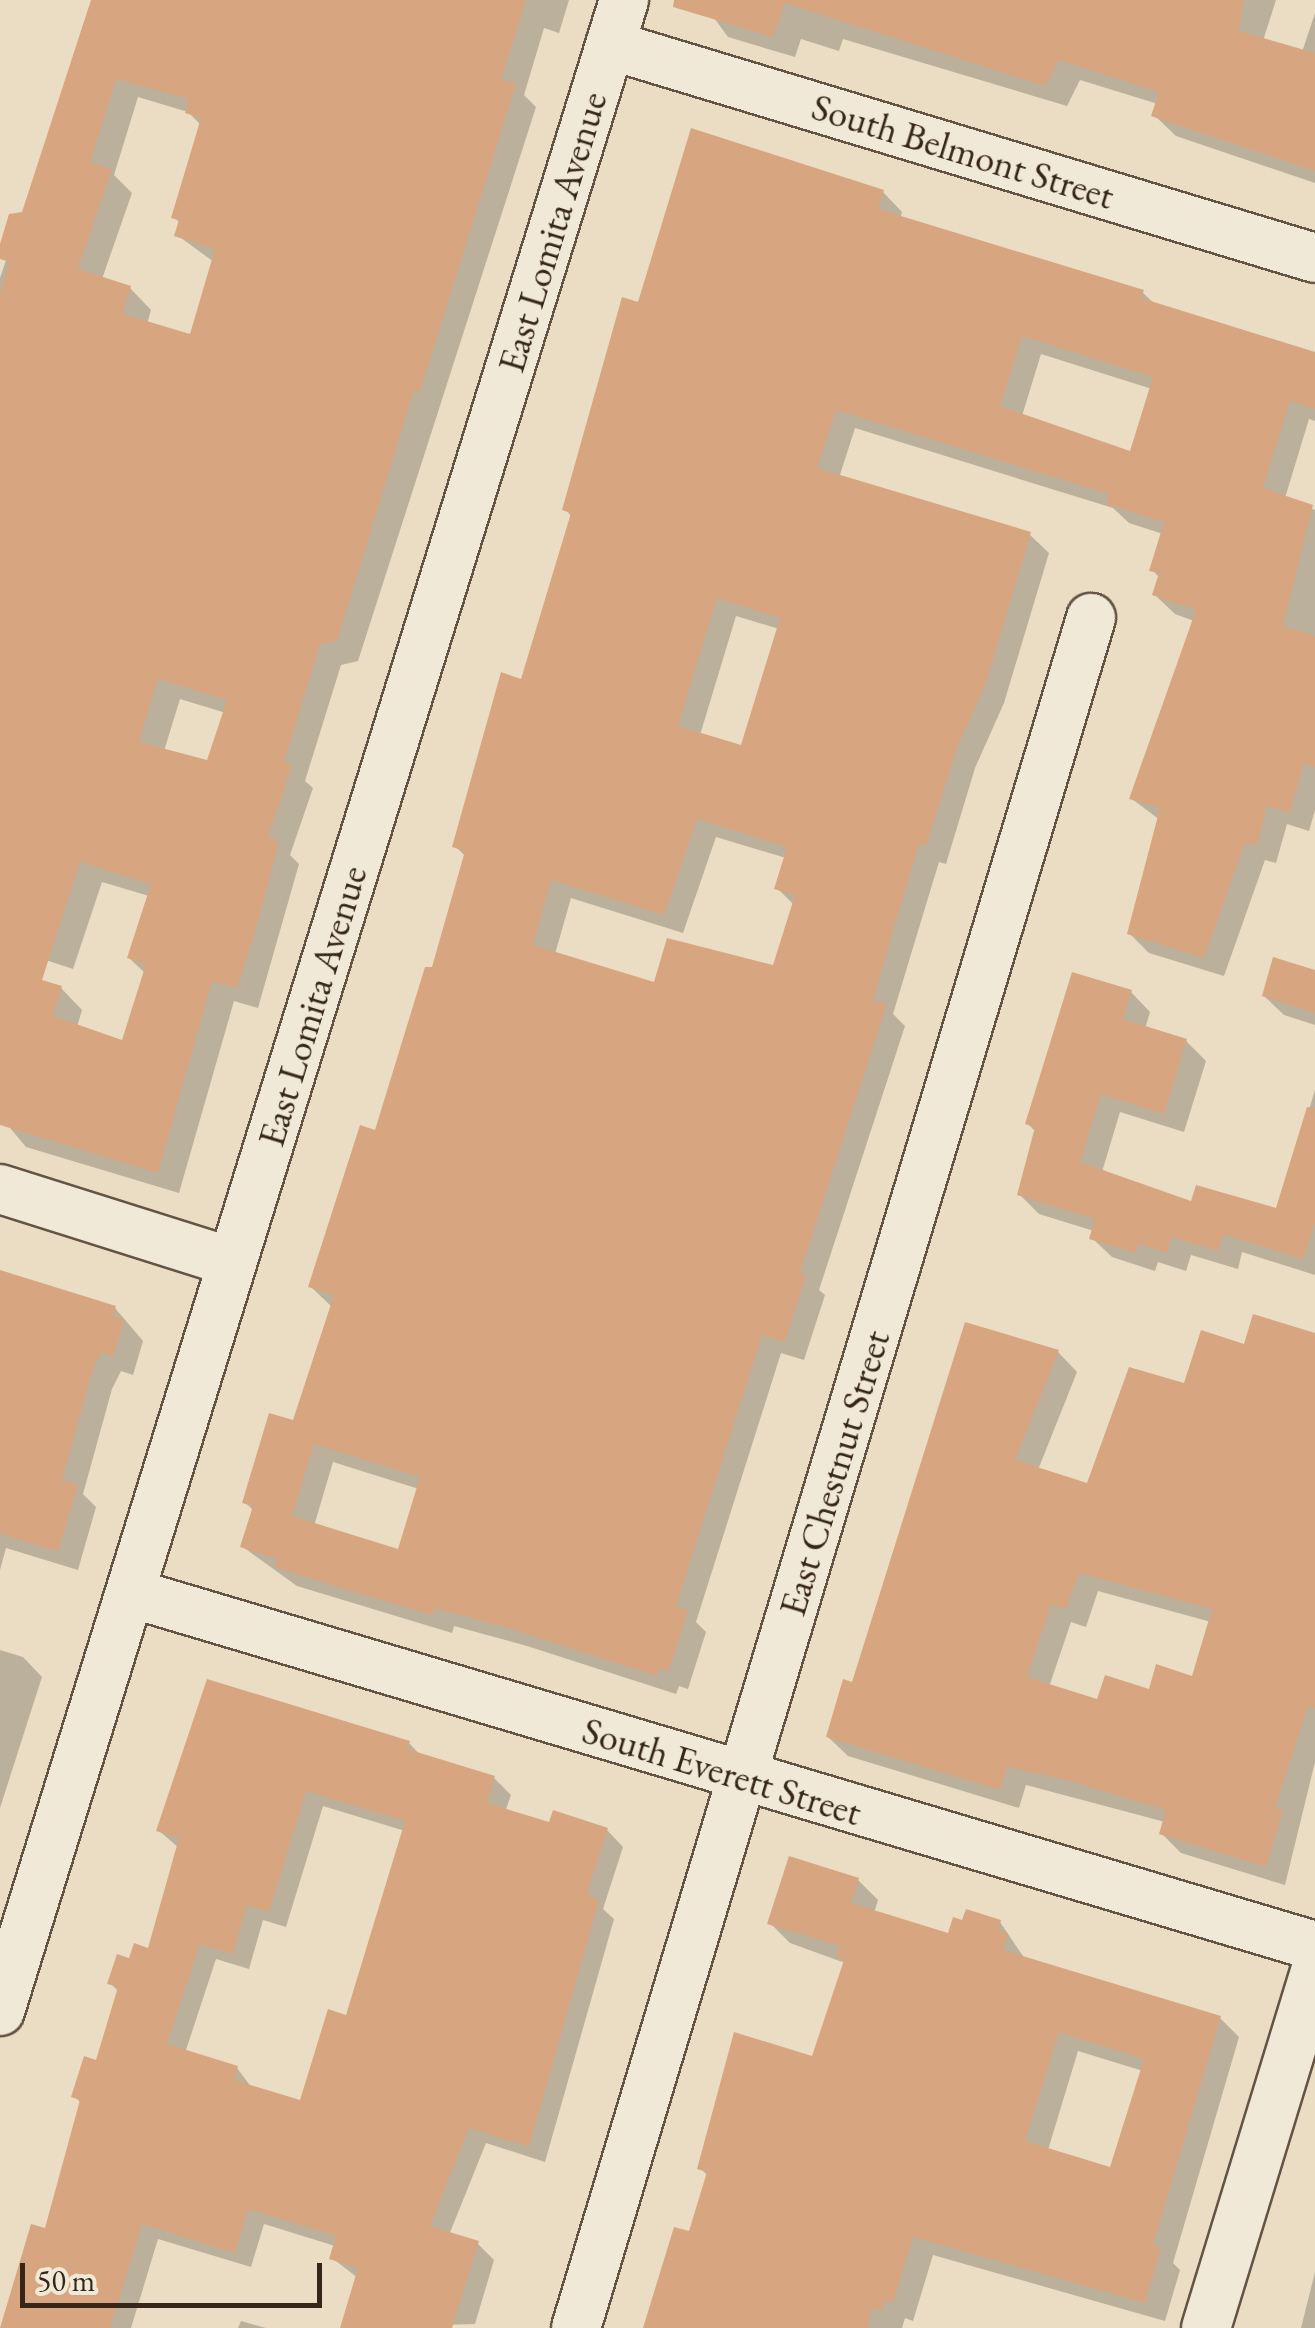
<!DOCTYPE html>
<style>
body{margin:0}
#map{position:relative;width:1315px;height:2328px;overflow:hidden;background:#eaddc3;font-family:"EB Garamond",serif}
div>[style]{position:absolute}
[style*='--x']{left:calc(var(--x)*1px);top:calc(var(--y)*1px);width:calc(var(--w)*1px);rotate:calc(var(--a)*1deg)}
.shadow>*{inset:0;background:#0003}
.building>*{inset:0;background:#d7a680}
.roads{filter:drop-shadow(2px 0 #635444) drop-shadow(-2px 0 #635444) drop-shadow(0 2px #635444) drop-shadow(0 -2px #635444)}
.minor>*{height:48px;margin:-24px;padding:0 24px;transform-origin:24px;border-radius:24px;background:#f1e9d8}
span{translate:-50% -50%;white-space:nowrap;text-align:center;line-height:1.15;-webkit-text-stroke:10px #f1e9d8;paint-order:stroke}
.street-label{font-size:38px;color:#36261a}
.scale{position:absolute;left:20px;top:2263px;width:302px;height:45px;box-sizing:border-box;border:5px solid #36261a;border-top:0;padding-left:12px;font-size:30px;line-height:35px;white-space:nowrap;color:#36261a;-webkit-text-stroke:8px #f1e9d8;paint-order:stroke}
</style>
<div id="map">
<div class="shadow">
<div style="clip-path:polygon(evenodd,94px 0,569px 0,559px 33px,544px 28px,524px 95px,536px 107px,358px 661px,341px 665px,305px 781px,313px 788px,290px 855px,299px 864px,258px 1008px,234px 1001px,179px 1193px,26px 1147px,0 1116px,0 1076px,61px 988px,82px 1010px,77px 1027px,123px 1043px,145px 973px,129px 958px,149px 896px,102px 882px,73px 969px,0 945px,0 278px,94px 0,138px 97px,188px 112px,202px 126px,174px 217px,181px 224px,177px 235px,214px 262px,191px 337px,147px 324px,151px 310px,130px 288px,102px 279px,132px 193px,114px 175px,138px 97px,94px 0,180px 699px,226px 713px,209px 763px,164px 751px,180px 699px)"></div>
<div style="clip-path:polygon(701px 0,1276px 0,1263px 41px,1302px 52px,1315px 13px,1315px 183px,1176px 136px,1154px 115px,1158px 104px,1080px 80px,1067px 106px,843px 39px,839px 51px,801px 39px,795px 57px,728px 37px)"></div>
<div style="clip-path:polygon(evenodd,883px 192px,902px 212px,900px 219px,1142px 292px,1157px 306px,1315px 355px,1315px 421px,1309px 419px,1285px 498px,1315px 510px,1315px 810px,1309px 831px,1287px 824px,1276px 863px,1265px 860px,1224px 976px,1149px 953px,1129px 933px,1160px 820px,1132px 799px,1194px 621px,1175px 614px,1155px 595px,1160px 578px,1152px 570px,1163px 534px,1129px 523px,1113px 508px,855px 428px,839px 478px,1029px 534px,1049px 553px,1004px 703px,975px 768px,946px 864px,939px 862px,915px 941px,893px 1014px,905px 1026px,819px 1290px,825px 1295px,804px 1360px,781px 1353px,696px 1622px,706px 1632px,688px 1689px,679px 1686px,676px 1694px,527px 1646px,454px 1626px,452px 1633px,297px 1586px,243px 1547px,254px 1511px,245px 1502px,295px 1423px,331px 1306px,311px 1287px,377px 1133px,434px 969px,466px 857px,455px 846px,523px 682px,572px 517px,565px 509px,640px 305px,883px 192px,1041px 354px,1152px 389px,1132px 454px,1022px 416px,1041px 354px,883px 192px,736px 616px,779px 629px,743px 748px,700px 735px,736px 616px,883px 192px,716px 837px,786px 858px,777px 888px,794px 905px,774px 968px,656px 985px,555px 954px,571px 898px,683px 933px,716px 837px,883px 192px,333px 1462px,419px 1489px,400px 1552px,314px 1526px,333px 1462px)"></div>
<div style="clip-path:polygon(1315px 973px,1315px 1025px,1284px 1015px,1264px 996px)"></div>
<div style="clip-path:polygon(1131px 992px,1150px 1012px,1145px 1029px,1186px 1041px,1206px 1061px,1184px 1132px,1120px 1112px,1102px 1172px,1192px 1204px,1278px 1211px,1315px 1090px,1315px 1275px,1242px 1252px,1238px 1269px,1191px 1255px,1186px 1271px,1158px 1262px,1155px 1271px,1112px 1257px,1092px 1238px,1094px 1231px,1039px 1214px,1019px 1194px,1036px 1132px,1028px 1124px)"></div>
<div style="clip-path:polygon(0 1273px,115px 1308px,143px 1341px,133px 1375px,121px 1371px,112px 1389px,83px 1494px,96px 1507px,78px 1570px,6px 1548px,0 1570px)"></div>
<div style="clip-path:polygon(evenodd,1315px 1335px,1315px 1762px,1285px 1885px,1181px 1853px,1161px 1833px,1165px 1822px,1026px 1785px,1019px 1808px,848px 1756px,828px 1737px,853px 1685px,1058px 1352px,1077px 1372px,1038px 1470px,1089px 1486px,1185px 1386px,1245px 1347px,1315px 1335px,1098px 1591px,1211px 1622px,1194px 1679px,1099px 1702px,1049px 1687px,1071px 1622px,1086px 1627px,1098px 1591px)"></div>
<div style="clip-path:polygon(0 1650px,23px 1657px,42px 1677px,0 1808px)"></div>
<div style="clip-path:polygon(evenodd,409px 1743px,421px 1756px,494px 1778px,511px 1795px,505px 1812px,550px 1825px,607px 1830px,623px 1847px,603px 1909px,614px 1919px,545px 2162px,486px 2143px,449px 2235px,478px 2244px,494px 2260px,475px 2324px,343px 2328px,358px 2278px,332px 2258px,335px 2246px,264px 2224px,251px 2267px,158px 2239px,131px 2328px,3px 2328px,47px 2231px,82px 2104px,74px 2096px,98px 2063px,119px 1992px,110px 1983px,150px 1951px,179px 1848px,158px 1830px,409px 1743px,323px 1806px,405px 1831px,348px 2018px,302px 2103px,252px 2088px,237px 2068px,185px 2053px,216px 1959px,249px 1969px,263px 1920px,286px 1927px,323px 1806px)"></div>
<div style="clip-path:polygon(evenodd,858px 1880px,878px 1900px,874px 1913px,950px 1936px,1000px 1922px,1025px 1959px,1220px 2018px,1239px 2037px,1173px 2263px,1180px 2270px,1165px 2321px,933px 2255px,913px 2321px,905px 2318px,902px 2328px,649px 2328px,690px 2235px,708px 2176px,700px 2168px,814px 2059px,845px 1963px,790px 1943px,770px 1923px,858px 1880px,1078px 2051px,1143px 2071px,1112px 2170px,1048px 2150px,1078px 2051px)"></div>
<div style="clip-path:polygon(1315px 2272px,1315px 2328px,1301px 2328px)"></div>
<div style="clip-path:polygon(241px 2321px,266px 2328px,238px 2328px)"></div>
</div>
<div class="building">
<div style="clip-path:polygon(evenodd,91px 0,526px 0,501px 79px,516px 84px,420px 392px,414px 390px,337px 641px,320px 644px,284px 762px,292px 765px,268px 837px,279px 841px,255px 932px,237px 988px,212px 981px,158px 1173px,0 1125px,0 294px,10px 262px,0 259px,0 244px,9px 214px,22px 212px,91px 0,116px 79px,189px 99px,185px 113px,201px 118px,171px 218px,179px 220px,174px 236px,215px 249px,190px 334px,123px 314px,131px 286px,78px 269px,112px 169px,90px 162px,116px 79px,91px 0,158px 679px,227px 700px,207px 760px,139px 742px,158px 679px,91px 0,80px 862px,151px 884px,127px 958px,146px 964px,122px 1040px,53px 1016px,62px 986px,42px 980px,80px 862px)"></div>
<div style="clip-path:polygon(674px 0,1244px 0,1239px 31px,1315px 53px,1315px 171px,1151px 116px,1159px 92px,1059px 60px,1045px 86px,785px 3px,773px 37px,673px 7px)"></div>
<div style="clip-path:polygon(evenodd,691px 128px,884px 190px,878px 209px,1144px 290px,1141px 298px,1315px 352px,1315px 409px,1290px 401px,1263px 488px,1313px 505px,1283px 626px,1315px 636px,1315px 767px,1304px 763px,1290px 813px,1267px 806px,1257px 845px,1245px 842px,1204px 958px,1127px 934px,1160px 808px,1129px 799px,1196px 610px,1152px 595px,1159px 573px,1149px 571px,1164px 522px,1106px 504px,1109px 494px,836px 410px,817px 468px,1031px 532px,986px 683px,957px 748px,926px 846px,919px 844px,896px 921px,873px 1000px,887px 1004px,800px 1272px,806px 1274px,785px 1342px,762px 1335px,676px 1606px,688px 1610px,677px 1645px,668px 1671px,659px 1668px,657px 1676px,505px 1627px,435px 1608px,432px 1615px,348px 1590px,274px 1567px,277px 1559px,240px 1547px,253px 1506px,242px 1503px,269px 1413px,293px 1420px,334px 1295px,308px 1287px,360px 1125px,375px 1130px,425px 967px,432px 967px,465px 851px,452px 847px,501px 672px,521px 679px,571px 513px,562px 510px,622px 297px,638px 302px,691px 128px,1022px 336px,1153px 377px,1130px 451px,1000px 406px,1022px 336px,691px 128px,717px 598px,780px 618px,741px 745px,678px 726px,717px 598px,691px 128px,697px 819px,787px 847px,774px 889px,795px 895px,773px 965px,667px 938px,654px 982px,533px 945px,551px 880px,664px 915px,697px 819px,691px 128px,314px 1444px,420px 1477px,398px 1549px,292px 1516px,314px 1444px)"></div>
<div style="clip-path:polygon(1273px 957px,1315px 970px,1315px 1013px,1262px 996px)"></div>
<div style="clip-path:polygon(1072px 972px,1132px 990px,1123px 1019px,1187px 1039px,1164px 1114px,1101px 1094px,1080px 1162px,1191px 1201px,1196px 1185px,1276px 1208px,1307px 1107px,1315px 1108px,1315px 1223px,1303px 1259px,1223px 1234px,1218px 1251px,1172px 1237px,1167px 1253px,1139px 1244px,1136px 1253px,1089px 1239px,1095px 1219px,1017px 1195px,1035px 1127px,1025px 1124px)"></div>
<div style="clip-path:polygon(0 1270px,116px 1306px,113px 1316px,124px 1319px,113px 1357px,101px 1353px,93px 1369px,62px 1480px,78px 1485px,58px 1551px,0 1534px)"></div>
<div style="clip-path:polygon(evenodd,1253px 1314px,1315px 1333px,1315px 1708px,1308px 1706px,1275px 1808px,1283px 1811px,1266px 1867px,1159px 1834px,1166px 1810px,1063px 1779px,1007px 1767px,1000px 1790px,826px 1737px,843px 1679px,852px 1682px,965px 1322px,1059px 1350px,1015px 1460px,1087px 1483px,1129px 1367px,1184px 1383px,1201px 1330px,1244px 1344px,1253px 1314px,1079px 1573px,1212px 1609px,1192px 1676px,1156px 1664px,1149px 1689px,1105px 1675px,1097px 1699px,1027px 1677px,1051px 1604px,1066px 1609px,1079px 1573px)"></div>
<div style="clip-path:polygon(evenodd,207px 1679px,410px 1741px,407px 1749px,495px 1776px,487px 1803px,549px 1822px,553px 1810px,608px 1828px,587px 1893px,599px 1901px,529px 2147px,469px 2128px,430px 2226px,479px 2241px,452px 2328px,340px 2328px,358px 2268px,329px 2259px,336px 2236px,248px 2209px,235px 2253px,142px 2224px,110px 2328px,0 2328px,31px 2224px,45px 2228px,80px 2100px,71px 2097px,84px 2056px,96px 2060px,118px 1987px,107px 1984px,117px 1954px,129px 1958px,134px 1943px,148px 1948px,179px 1838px,156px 1831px,207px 1679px,306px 1791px,405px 1821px,346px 2015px,328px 2009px,300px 2100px,234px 2080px,238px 2066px,167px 2044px,200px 1944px,233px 1954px,247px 1905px,269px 1912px,306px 1791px)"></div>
<div style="clip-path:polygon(evenodd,789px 1856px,859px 1878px,851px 1903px,948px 1933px,953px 1917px,962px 1920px,966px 1909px,1001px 1920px,998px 1930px,1008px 1933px,1003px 1950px,1221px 2016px,1153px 2245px,1161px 2248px,1145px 2303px,913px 2237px,893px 2303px,885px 2300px,882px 2311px,871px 2308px,868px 2328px,643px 2328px,674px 2227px,689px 2231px,707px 2172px,697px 2169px,734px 2032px,812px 2056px,844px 1960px,836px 1958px,840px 1946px,767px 1924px,789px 1856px,1059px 2032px,1144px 2059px,1110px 2167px,1025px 2141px,1059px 2032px)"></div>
</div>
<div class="roads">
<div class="minor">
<div style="--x:610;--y:45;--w:736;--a:16.81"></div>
<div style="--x:0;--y:1189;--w:243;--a:17.5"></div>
<div style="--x:131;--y:1593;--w:1236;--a:16.6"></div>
<div style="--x:0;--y:2011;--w:2106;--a:-72.76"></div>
<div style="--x:576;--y:2328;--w:1786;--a:-73.24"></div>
<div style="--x:1206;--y:2328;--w:372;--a:-73"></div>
</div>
</div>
<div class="street-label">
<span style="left:963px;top:151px;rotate:17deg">South Belmont Street</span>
<span style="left:552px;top:232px;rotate:-73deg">East Lomita Avenue</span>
<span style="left:312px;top:1006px;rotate:-73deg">East Lomita Avenue</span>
<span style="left:834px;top:1473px;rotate:-73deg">East Chestnut Street</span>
<span style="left:722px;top:1771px;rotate:17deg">South Everett Street</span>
</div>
<div class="scale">50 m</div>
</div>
